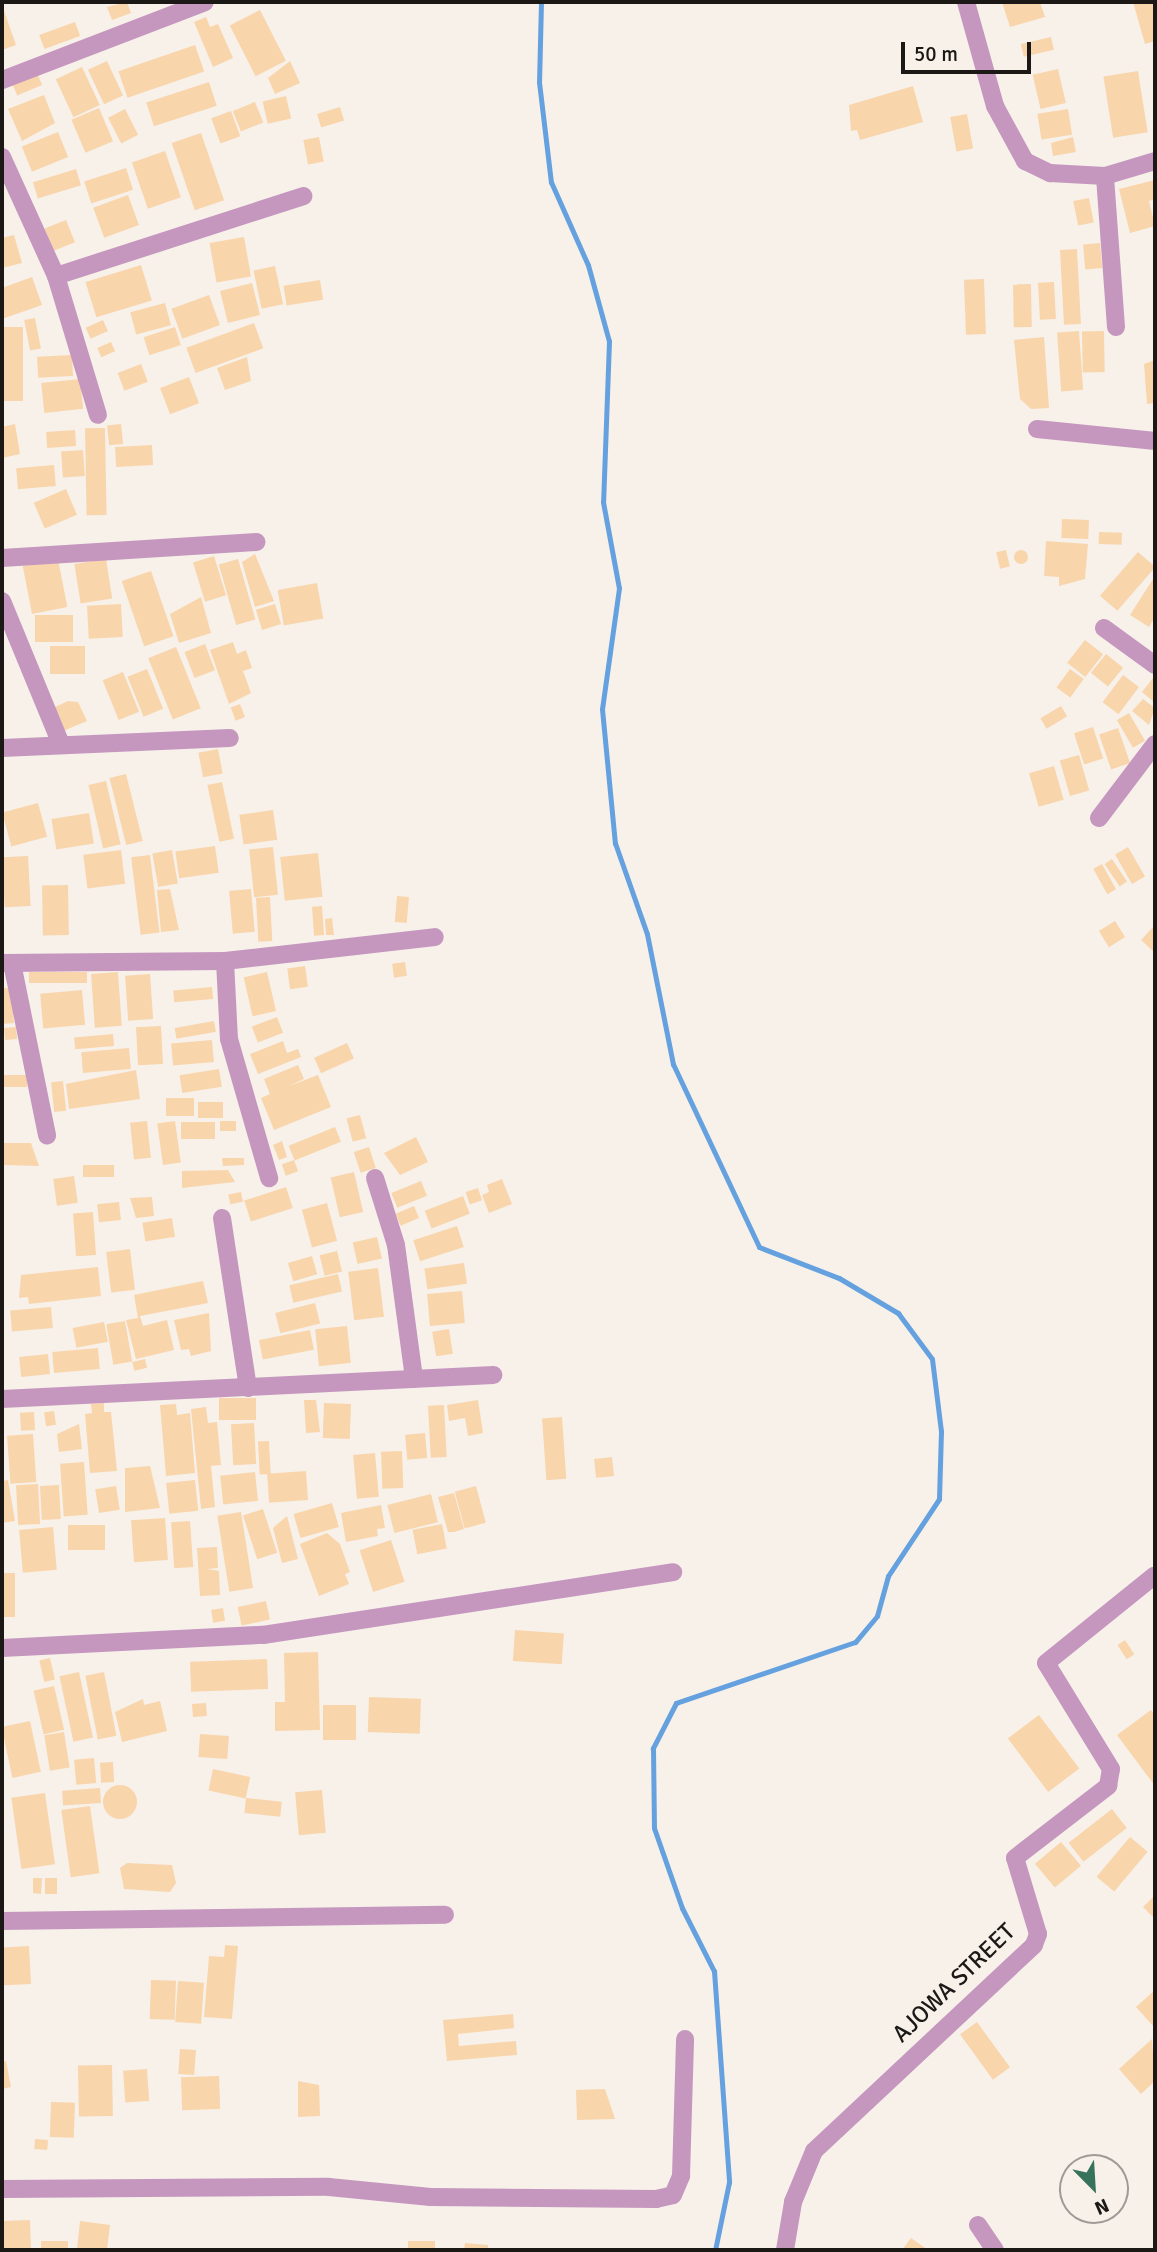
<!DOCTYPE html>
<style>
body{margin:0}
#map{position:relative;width:1157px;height:2252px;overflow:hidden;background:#f7f1ea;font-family:Signika,sans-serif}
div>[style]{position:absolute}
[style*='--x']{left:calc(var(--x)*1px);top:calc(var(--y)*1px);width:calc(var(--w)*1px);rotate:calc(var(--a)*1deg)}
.stream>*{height:5px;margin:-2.5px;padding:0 2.5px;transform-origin:2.5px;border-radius:2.5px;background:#65a1df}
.building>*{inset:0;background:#f9d5ac;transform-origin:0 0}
.round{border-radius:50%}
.street>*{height:18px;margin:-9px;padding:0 9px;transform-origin:9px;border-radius:9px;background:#c597bf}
span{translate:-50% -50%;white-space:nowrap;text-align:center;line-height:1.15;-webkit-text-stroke:5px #f7f1ea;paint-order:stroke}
.street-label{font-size:24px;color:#1b1816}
.frame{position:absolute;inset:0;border:4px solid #1b1816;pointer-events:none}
.north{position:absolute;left:1059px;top:2154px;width:70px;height:70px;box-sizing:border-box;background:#f7f1ea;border:2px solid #9f9a95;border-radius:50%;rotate:156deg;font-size:19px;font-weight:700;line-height:28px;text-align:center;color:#1b1816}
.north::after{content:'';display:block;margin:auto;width:24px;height:32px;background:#36725c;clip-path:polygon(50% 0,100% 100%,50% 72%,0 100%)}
.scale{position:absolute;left:901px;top:42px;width:130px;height:32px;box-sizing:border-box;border:4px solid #1b1816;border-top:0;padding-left:9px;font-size:21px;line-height:24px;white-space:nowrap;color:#1b1816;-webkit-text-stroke:5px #f7f1ea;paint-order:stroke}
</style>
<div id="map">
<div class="stream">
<div style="--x:541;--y:2;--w:80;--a:91.4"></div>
<div style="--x:539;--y:82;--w:101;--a:83.2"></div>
<div style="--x:551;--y:182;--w:91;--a:66"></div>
<div style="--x:588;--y:265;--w:79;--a:74.6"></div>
<div style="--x:609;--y:341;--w:161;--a:92.1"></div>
<div style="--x:603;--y:502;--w:87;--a:79.5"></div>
<div style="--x:619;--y:588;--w:122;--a:98"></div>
<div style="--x:602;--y:709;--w:135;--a:84.5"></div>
<div style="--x:615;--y:843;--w:96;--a:70.6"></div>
<div style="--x:647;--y:934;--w:133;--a:78.7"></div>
<div style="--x:673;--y:1064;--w:202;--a:64.8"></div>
<div style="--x:759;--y:1247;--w:86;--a:21.2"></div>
<div style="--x:839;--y:1278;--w:69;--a:30.7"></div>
<div style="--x:898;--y:1313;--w:57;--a:53.5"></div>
<div style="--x:932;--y:1359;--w:73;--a:82.9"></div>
<div style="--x:941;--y:1431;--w:68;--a:91.7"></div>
<div style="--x:939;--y:1499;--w:92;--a:123.5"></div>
<div style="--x:888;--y:1576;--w:41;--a:105.4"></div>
<div style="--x:877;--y:1616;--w:34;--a:130"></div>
<div style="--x:855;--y:1642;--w:189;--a:161.2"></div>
<div style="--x:676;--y:1703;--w:51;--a:117.1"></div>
<div style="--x:653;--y:1748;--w:80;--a:89.3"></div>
<div style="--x:654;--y:1828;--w:85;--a:70.7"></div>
<div style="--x:682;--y:1908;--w:71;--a:63.1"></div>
<div style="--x:714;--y:1971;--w:212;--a:85.9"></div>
<div style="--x:729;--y:2182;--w:69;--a:101.6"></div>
</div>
<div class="building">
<div style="clip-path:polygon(127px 2px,131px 13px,112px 20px,107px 7px)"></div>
<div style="clip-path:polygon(1002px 2px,1040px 2px,1045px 17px,1010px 27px)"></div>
<div style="clip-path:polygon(1133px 2px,1155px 2px,1155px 41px,1145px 44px)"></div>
<div style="clip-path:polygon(2px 5px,16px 45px,2px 50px)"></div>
<div style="left:260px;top:10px;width:57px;height:34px;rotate:63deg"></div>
<div style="clip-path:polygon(206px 17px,210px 27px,218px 24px,233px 58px,213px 67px,194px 22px)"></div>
<div style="left:75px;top:22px;width:15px;height:38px;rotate:70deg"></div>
<div style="left:1051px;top:37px;width:13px;height:31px;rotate:77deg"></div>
<div style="left:195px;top:45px;width:28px;height:81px;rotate:71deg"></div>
<div style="left:107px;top:61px;width:38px;height:21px;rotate:65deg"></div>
<div style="clip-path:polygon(290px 61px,300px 83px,275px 94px,268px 78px)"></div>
<div style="left:82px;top:67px;width:42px;height:29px;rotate:65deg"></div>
<div style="left:1058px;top:69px;width:35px;height:26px;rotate:77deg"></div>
<div style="left:1138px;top:71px;width:62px;height:35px;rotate:81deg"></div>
<div style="left:37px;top:73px;width:13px;height:27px;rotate:67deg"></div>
<div style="left:209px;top:82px;width:25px;height:66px;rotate:72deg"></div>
<div style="clip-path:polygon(913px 86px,923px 122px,860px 140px,857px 130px,851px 131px,849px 105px)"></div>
<div style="clip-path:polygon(44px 95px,55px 123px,22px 141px,8px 109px)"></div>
<div style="left:286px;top:96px;width:23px;height:24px;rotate:77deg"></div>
<div style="left:255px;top:102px;width:22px;height:24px;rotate:68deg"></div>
<div style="left:340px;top:107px;width:14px;height:24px;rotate:73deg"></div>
<div style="left:99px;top:108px;width:36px;height:30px;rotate:67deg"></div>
<div style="left:125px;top:109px;width:29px;height:19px;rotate:63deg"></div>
<div style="left:1068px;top:109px;width:26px;height:31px;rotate:81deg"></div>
<div style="left:231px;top:111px;width:27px;height:21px;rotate:70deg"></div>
<div style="left:967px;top:114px;width:35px;height:17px;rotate:80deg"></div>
<div style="left:58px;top:132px;width:27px;height:39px;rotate:68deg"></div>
<div style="left:201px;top:133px;width:71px;height:31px;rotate:71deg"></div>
<div style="left:319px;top:137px;width:25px;height:16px;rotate:79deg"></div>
<div style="clip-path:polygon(1073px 137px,1076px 152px,1053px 156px,1051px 143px)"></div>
<div style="left:165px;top:151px;width:49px;height:35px;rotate:71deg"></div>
<div style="left:126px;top:168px;width:23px;height:44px;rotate:72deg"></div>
<div style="left:76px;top:169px;width:17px;height:45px;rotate:73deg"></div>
<div style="clip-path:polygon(1155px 180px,1155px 199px,1149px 201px,1155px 226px,1130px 233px,1119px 189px)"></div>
<div style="left:128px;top:195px;width:32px;height:37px;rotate:70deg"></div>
<div style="left:1089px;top:198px;width:25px;height:16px;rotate:79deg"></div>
<div style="left:66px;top:220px;width:24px;height:23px;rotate:68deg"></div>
<div style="clip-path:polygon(14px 235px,22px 263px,2px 268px,2px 238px)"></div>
<div style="left:244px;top:237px;width:40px;height:35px;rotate:80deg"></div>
<div style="left:1100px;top:243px;width:25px;height:17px;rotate:85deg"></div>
<div style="left:1077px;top:249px;width:75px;height:17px;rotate:87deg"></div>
<div style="left:141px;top:265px;width:37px;height:58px;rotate:73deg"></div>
<div style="left:275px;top:266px;width:39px;height:22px;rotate:78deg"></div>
<div style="clip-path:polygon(32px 277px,42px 305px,2px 319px,2px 288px)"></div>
<div style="left:984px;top:279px;width:55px;height:20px;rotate:88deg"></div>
<div style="left:320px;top:280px;width:20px;height:37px;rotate:81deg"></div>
<div style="left:1054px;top:282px;width:37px;height:16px;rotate:87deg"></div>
<div style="left:252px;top:283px;width:33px;height:33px;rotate:76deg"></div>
<div style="left:1031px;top:284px;width:43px;height:18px;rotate:89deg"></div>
<div style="left:209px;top:295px;width:32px;height:40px;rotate:70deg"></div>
<div style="left:165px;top:303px;width:23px;height:36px;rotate:75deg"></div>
<div style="left:35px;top:318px;width:31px;height:11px;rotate:79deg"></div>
<div style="left:103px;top:320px;width:12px;height:19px;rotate:66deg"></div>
<div style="left:254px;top:323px;width:27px;height:72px;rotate:70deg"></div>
<div style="left:2px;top:327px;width:21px;height:74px"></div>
<div style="left:175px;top:327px;width:19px;height:33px;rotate:72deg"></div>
<div style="left:1079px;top:331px;width:59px;height:22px;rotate:86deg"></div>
<div style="left:1104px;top:331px;width:41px;height:22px;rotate:89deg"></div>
<div style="clip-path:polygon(1044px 337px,1049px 408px,1031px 409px,1020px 399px,1014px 340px)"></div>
<div style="left:111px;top:342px;width:10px;height:15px;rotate:66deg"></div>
<div style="left:72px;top:355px;width:21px;height:35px;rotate:87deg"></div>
<div style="clip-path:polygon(247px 357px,251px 381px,225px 390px,217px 368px)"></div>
<div style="clip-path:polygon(1155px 360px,1155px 403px,1147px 404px,1144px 364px)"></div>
<div style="left:141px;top:364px;width:19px;height:25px;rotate:69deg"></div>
<div style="left:189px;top:377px;width:28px;height:31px;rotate:69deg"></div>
<div style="left:80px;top:379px;width:30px;height:39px;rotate:84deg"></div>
<div style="clip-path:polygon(15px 424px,20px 454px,2px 458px,2px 427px)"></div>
<div style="left:121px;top:424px;width:20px;height:14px;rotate:84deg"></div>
<div style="left:105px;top:428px;width:87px;height:20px;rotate:89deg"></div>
<div style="left:75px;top:430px;width:16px;height:29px;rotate:86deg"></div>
<div style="left:152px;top:445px;width:20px;height:37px;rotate:87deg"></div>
<div style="left:83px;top:450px;width:26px;height:22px;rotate:86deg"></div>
<div style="left:54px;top:465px;width:21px;height:38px;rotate:85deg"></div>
<div style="left:66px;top:489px;width:28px;height:35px;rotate:67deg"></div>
<div style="left:1062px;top:519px;width:27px;height:19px;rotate:2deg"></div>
<div style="left:1099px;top:532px;width:23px;height:12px;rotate:2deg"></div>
<div style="clip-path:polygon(1046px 541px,1088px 544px,1085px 579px,1059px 586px,1059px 577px,1044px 576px)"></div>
<div class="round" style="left:1014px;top:550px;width:14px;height:14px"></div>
<div style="left:1006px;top:550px;width:17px;height:10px;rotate:77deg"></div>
<div style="left:1138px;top:552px;width:23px;height:58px;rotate:41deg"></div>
<div style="clip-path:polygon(255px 554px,274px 601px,255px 607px,242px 562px)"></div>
<div style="left:214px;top:556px;width:41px;height:22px;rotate:73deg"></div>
<div style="left:58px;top:559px;width:49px;height:36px;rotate:79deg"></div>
<div style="left:106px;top:559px;width:40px;height:32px;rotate:81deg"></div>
<div style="left:238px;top:559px;width:63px;height:20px;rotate:74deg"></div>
<div style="left:151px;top:571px;width:69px;height:31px;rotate:71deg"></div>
<div style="clip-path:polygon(1155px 576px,1155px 617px,1149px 627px,1130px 615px)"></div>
<div style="left:317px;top:583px;width:36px;height:40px;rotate:80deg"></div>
<div style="clip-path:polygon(201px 597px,211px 633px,179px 643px,170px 614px)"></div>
<div style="left:121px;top:604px;width:33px;height:34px;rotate:87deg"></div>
<div style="left:275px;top:604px;width:21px;height:20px;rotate:73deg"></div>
<div style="left:35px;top:615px;width:38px;height:27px"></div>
<div style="left:1085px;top:640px;width:23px;height:29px;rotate:38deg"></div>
<div style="clip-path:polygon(233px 642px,237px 654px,246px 650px,252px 668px,243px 671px,251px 693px,229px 704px,210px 650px)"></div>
<div style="left:205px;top:644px;width:28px;height:22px;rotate:69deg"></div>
<div style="left:50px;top:646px;width:35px;height:28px"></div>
<div style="left:176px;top:647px;width:66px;height:30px;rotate:68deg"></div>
<div style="left:1106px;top:654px;width:22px;height:24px;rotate:39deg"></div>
<div style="left:147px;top:669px;width:43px;height:21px;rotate:68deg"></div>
<div style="left:1070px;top:669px;width:17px;height:23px;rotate:36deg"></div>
<div style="left:123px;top:672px;width:43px;height:22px;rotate:68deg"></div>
<div style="left:1123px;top:675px;width:20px;height:34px;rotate:37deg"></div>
<div style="clip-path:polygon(1153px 678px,1155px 680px,1155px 703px,1142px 692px)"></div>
<div style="clip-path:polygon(1143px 699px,1155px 708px,1149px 725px,1132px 711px)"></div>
<div style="clip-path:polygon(68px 701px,78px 702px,87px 721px,63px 731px,53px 708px)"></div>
<div style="left:240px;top:704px;width:14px;height:10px;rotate:69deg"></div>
<div style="left:1061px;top:706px;width:12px;height:24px;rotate:59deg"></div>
<div style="left:1129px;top:713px;width:32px;height:14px;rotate:60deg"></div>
<div style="left:1093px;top:727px;width:33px;height:20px;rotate:72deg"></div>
<div style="left:1118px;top:728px;width:37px;height:20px;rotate:71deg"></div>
<div style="left:218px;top:749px;width:25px;height:20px;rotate:79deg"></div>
<div style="left:1079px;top:755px;width:37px;height:20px;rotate:74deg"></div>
<div style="left:1054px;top:766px;width:35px;height:26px;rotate:74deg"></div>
<div style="left:126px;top:774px;width:69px;height:17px;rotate:76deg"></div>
<div style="left:106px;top:781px;width:65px;height:18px;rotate:77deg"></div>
<div style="left:222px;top:782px;width:58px;height:15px;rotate:78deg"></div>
<div style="left:38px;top:803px;width:35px;height:37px;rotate:75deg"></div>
<div style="left:273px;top:810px;width:30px;height:34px;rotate:82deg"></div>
<div style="left:89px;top:813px;width:31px;height:38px;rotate:81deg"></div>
<div style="left:215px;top:846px;width:27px;height:40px;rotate:82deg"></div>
<div style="left:273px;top:847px;width:48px;height:24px;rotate:84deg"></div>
<div style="left:1128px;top:847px;width:34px;height:15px;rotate:60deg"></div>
<div style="left:121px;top:850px;width:34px;height:38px;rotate:83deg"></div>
<div style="left:172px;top:850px;width:34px;height:20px;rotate:80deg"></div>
<div style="left:318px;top:853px;width:44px;height:38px;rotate:84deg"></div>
<div style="left:150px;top:855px;width:78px;height:19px;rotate:83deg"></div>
<div style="left:28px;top:856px;width:50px;height:26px;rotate:87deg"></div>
<div style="left:1112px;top:859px;width:27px;height:9px;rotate:56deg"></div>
<div style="left:1102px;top:864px;width:29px;height:10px;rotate:61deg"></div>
<div style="left:68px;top:885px;width:50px;height:26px;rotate:89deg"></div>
<div style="clip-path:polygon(170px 889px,179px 930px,161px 932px,157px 890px)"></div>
<div style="left:251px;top:889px;width:43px;height:22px;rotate:85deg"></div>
<div style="left:397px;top:896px;width:12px;height:26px;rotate:5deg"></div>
<div style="left:270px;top:897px;width:44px;height:14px;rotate:87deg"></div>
<div style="left:322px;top:906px;width:29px;height:10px;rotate:86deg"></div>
<div style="clip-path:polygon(332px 918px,334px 935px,326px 935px,325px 919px)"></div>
<div style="left:1115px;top:921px;width:19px;height:19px;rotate:58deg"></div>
<div style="clip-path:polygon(1154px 926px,1155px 927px,1155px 953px,1141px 940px)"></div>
<div style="left:405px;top:962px;width:14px;height:13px;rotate:82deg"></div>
<div style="left:305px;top:966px;width:21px;height:18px;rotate:82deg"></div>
<div style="left:29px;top:972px;width:58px;height:11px"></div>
<div style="left:118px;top:972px;width:54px;height:27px;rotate:86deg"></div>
<div style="left:267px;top:972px;width:40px;height:24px;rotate:77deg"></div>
<div style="left:150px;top:974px;width:45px;height:25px;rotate:86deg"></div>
<div style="left:212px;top:987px;width:12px;height:39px;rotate:85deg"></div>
<div style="clip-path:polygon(2px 988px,11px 988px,14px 1023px,2px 1024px)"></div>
<div style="left:82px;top:990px;width:35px;height:42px;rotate:85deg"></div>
<div style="left:277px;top:1017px;width:17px;height:27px;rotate:69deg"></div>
<div style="left:214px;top:1021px;width:11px;height:40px;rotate:80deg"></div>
<div style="left:161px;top:1026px;width:38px;height:25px;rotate:87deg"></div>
<div style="left:16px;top:1027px;width:12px;height:12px;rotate:85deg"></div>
<div style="left:113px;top:1034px;width:12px;height:39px;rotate:85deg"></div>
<div style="left:212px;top:1040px;width:22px;height:41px;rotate:85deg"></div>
<div style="clip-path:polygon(283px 1041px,287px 1053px,298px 1049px,301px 1057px,258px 1074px,250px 1054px)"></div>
<div style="left:347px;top:1043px;width:17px;height:36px;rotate:66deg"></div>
<div style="left:129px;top:1048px;width:21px;height:48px;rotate:85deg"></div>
<div style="clip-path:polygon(298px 1065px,304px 1079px,289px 1086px,318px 1075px,331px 1107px,274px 1130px,261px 1098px,270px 1094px,264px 1079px)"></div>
<div style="left:219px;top:1069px;width:18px;height:40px;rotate:81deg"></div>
<div style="clip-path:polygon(136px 1070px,140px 1099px,69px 1109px,66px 1084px)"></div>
<div style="left:27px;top:1075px;width:12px;height:25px;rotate:90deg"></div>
<div style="left:63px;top:1081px;width:30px;height:12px;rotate:84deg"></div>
<div style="left:166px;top:1098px;width:28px;height:18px"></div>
<div style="left:223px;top:1102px;width:16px;height:25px;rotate:90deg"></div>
<div style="left:360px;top:1115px;width:24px;height:14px;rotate:75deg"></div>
<div style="left:147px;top:1121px;width:37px;height:17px;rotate:84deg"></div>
<div style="left:175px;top:1121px;width:42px;height:18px;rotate:82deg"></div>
<div style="left:220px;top:1121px;width:16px;height:10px"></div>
<div style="left:181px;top:1122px;width:34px;height:17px"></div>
<div style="left:335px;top:1127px;width:16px;height:50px;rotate:68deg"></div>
<div style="clip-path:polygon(416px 1137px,428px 1162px,400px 1175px,384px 1153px)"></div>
<div style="clip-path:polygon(282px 1141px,287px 1157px,279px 1160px,273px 1145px)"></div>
<div style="clip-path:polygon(2px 1143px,31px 1143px,39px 1166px,2px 1165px)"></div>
<div style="left:369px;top:1147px;width:22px;height:16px;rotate:72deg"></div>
<div style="clip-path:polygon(222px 1158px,244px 1158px,244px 1165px,223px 1166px)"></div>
<div style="left:294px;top:1160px;width:12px;height:13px;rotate:70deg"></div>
<div style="left:83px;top:1165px;width:31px;height:12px"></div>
<div style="clip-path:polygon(182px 1171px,228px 1170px,235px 1182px,182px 1188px)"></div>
<div style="left:354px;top:1172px;width:41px;height:24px;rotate:77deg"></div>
<div style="left:74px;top:1176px;width:27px;height:21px;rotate:82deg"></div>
<div style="clip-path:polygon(502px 1179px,512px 1204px,489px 1213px,482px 1195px,489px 1192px,487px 1185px)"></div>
<div style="left:421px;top:1181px;width:16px;height:32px;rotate:68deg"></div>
<div style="left:286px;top:1187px;width:22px;height:44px;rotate:72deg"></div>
<div style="left:478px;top:1188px;width:13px;height:13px;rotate:72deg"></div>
<div style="left:241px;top:1192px;width:10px;height:13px;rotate:79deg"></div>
<div style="left:463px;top:1196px;width:19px;height:41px;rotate:69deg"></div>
<div style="clip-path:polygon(152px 1197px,154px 1216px,136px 1218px,130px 1198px)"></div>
<div style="left:119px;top:1202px;width:18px;height:22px;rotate:84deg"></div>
<div style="left:327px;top:1203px;width:39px;height:26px;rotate:75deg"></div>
<div style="left:414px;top:1206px;width:13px;height:20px;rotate:67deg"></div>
<div style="left:93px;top:1212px;width:43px;height:20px;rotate:86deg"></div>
<div style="left:172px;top:1218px;width:19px;height:30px;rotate:81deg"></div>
<div style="left:457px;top:1226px;width:22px;height:46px;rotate:72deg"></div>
<div style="left:377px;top:1237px;width:22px;height:25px;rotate:77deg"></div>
<div style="left:130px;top:1249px;width:41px;height:24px;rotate:83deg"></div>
<div style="left:337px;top:1251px;width:21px;height:18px;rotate:76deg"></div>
<div style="left:312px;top:1256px;width:19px;height:25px;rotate:74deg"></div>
<div style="left:464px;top:1263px;width:21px;height:40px;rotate:82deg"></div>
<div style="clip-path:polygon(98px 1267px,101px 1296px,29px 1304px,28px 1297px,19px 1298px,21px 1275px)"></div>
<div style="left:378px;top:1268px;width:49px;height:30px;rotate:83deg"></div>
<div style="left:338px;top:1274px;width:18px;height:50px;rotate:77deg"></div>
<div style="clip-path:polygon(203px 1281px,208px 1303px,140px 1316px,143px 1326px,167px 1320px,174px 1350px,136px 1359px,126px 1320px,138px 1318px,134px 1295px)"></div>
<div style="left:462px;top:1291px;width:32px;height:35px;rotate:85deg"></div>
<div style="left:315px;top:1303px;width:21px;height:41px;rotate:76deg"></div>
<div style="left:51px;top:1307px;width:21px;height:41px;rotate:85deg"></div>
<div style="clip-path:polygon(209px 1313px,211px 1351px,191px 1356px,189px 1349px,181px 1350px,174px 1320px)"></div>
<div style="left:125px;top:1321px;width:41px;height:19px;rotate:80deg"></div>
<div style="left:104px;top:1322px;width:20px;height:32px;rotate:79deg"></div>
<div style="left:347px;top:1326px;width:37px;height:32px;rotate:84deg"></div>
<div style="left:449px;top:1329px;width:25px;height:17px;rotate:81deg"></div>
<div style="left:310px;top:1330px;width:20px;height:52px;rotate:79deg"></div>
<div style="left:98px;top:1348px;width:21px;height:46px;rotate:85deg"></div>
<div style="left:48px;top:1354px;width:20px;height:29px;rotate:84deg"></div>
<div style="left:145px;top:1359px;width:9px;height:13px;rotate:77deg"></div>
<div style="left:219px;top:1398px;width:37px;height:22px"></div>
<div style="clip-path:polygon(304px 1400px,316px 1400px,320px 1432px,306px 1433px)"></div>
<div style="clip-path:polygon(478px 1400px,483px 1433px,468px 1436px,465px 1418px,449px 1421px,447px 1405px)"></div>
<div style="clip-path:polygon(104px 1403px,104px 1412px,111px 1412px,117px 1471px,90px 1473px,85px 1414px,92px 1413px,91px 1404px)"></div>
<div style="left:324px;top:1403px;width:27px;height:35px;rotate:2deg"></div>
<div style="clip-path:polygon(176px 1404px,177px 1415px,190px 1413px,195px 1473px,166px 1476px,160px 1405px)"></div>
<div style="left:444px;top:1405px;width:52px;height:16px;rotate:87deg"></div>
<div style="clip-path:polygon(206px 1407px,208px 1423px,217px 1422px,221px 1465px,211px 1466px,215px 1507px,201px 1509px,191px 1409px)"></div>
<div style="left:54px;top:1411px;width:14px;height:10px;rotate:82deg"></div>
<div style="left:34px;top:1412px;width:18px;height:14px;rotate:87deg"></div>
<div style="left:562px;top:1417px;width:62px;height:20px;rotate:86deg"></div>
<div style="left:254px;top:1423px;width:41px;height:23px;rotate:87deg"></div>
<div style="clip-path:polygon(79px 1424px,82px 1449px,59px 1452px,57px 1434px)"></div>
<div style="left:425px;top:1433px;width:25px;height:20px;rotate:85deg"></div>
<div style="left:33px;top:1434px;width:48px;height:26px;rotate:86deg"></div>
<div style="left:269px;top:1441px;width:33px;height:11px;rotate:87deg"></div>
<div style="left:402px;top:1451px;width:37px;height:21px;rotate:88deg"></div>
<div style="left:375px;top:1453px;width:44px;height:22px;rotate:85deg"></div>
<div style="left:612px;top:1457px;width:19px;height:18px;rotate:84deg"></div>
<div style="left:84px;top:1462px;width:53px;height:24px;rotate:86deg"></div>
<div style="clip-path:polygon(150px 1466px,160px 1508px,125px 1512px,125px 1468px)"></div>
<div style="left:306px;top:1471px;width:29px;height:39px;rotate:86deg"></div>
<div style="left:255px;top:1472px;width:29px;height:35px;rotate:84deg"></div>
<div style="clip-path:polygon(8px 1480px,15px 1521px,2px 1523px,2px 1481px)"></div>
<div style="left:195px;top:1480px;width:31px;height:29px;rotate:84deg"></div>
<div style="left:38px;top:1484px;width:40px;height:22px;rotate:87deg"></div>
<div style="left:59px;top:1485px;width:34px;height:19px;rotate:87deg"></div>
<div style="left:116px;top:1486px;width:24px;height:21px;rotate:81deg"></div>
<div style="left:476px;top:1486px;width:38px;height:22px;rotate:75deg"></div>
<div style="clip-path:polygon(454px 1493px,464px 1529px,454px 1532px,448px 1532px,438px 1497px)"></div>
<div style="left:431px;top:1494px;width:29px;height:45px;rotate:76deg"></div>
<div style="left:332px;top:1503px;width:25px;height:40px;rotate:74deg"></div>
<div style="clip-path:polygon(381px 1505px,385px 1528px,377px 1529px,378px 1536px,346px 1542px,341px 1513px)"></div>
<div style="left:263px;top:1509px;width:46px;height:21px;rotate:72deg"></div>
<div style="left:241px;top:1512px;width:77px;height:24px;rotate:81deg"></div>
<div style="clip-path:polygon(287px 1516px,298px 1559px,282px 1563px,273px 1528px)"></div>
<div style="left:165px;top:1518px;width:42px;height:34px;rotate:86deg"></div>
<div style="left:190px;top:1521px;width:46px;height:19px;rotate:86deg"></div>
<div style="left:442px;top:1524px;width:25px;height:30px;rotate:79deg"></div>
<div style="left:105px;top:1525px;width:25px;height:37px;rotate:90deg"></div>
<div style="left:53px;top:1527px;width:43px;height:34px;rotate:85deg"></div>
<div style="clip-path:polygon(327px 1533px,340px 1544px,350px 1572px,345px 1574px,349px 1584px,319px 1596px,300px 1544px)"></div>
<div style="left:391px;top:1540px;width:44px;height:33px;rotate:72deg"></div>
<div style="clip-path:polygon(217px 1547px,218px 1568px,207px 1569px,219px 1571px,220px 1595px,200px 1596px,197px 1548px)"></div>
<div style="left:2px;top:1573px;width:13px;height:44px"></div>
<div style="left:266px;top:1601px;width:19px;height:29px;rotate:78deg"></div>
<div style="left:223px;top:1608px;width:13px;height:12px;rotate:81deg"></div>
<div style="left:515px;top:1630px;width:49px;height:31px;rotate:4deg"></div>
<div style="left:1125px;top:1640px;width:17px;height:9px;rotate:57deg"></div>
<div style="clip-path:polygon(318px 1652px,320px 1730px,275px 1731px,275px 1702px,285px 1702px,284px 1653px)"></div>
<div style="left:50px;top:1658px;width:22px;height:11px;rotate:77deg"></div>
<div style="left:267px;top:1659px;width:30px;height:77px;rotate:88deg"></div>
<div style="left:79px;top:1672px;width:67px;height:20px;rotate:78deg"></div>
<div style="left:104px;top:1672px;width:65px;height:19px;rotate:79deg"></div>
<div style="left:54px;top:1686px;width:45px;height:21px;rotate:77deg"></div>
<div style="left:369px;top:1697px;width:52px;height:35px;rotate:2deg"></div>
<div style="clip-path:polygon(143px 1699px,144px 1705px,160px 1701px,167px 1731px,122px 1742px,115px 1712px)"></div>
<div style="left:206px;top:1703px;width:13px;height:14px;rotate:86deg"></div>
<div style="left:323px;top:1705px;width:33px;height:35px"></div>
<div style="clip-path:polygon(1151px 1710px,1155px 1716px,1155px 1786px,1117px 1735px)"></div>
<div style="left:1039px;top:1715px;width:67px;height:39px;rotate:53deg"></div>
<div style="left:30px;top:1721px;width:52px;height:29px;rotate:78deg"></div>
<div style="left:64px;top:1732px;width:36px;height:20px;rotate:81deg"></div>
<div style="left:200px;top:1734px;width:29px;height:23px;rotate:4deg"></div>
<div style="left:94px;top:1758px;width:25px;height:20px;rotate:85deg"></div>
<div style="left:113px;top:1762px;width:20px;height:13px;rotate:87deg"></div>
<div style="left:213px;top:1769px;width:38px;height:22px;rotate:12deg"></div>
<div class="round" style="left:103px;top:1785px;width:34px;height:34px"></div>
<div style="left:100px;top:1788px;width:15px;height:38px;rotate:86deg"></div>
<div style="left:322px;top:1790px;width:43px;height:27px;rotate:85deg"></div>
<div style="left:45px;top:1793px;width:72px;height:34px;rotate:82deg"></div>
<div style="left:246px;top:1798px;width:36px;height:15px;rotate:6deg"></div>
<div style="left:90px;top:1806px;width:68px;height:29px;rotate:82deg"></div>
<div style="left:1112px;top:1809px;width:24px;height:55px;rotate:52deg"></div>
<div style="left:1130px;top:1837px;width:23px;height:52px;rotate:40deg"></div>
<div style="left:1061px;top:1842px;width:31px;height:34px;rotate:50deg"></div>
<div style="clip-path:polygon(127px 1863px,172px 1865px,176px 1883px,170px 1892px,124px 1889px,120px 1868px)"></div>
<div style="clip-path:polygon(33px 1878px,42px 1878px,41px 1894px,33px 1893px)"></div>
<div style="left:45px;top:1878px;width:12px;height:16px"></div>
<div style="clip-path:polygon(1155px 1895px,1155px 1919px,1143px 1907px)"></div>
<div style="clip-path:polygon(225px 1945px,238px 1946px,232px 2019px,204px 2017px,209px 1956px,224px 1957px)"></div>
<div style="left:29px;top:1946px;width:38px;height:27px;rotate:87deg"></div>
<div style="left:151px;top:1980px;width:25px;height:39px;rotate:2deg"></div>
<div style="left:178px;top:1981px;width:26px;height:41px;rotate:4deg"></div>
<div style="clip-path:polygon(1155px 1990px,1155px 2024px,1153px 2026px,1136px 2007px)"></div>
<div style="clip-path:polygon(513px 2014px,514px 2028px,458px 2034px,459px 2046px,516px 2041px,517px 2055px,447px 2061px,443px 2020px)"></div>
<div style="left:977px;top:2022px;width:56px;height:21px;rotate:54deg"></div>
<div style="clip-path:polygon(1152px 2039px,1155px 2081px,1141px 2094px,1119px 2069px)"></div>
<div style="left:180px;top:2049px;width:16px;height:25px;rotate:4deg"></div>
<div style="clip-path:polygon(6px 2061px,11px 2087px,2px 2089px,2px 2062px)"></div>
<div style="left:112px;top:2065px;width:51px;height:34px;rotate:89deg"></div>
<div style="left:147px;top:2069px;width:32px;height:24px;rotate:86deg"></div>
<div style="left:219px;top:2076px;width:33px;height:38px;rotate:88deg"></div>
<div style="clip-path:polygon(298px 2081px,319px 2085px,320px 2116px,298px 2117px)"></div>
<div style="clip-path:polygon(605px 2089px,615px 2119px,577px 2120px,576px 2090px)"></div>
<div style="left:51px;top:2102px;width:24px;height:35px;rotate:2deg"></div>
<div style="left:35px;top:2139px;width:13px;height:10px;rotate:4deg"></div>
<div style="left:30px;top:2220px;width:30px;height:28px;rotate:88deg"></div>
<div style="clip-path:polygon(80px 2221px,110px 2225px,107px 2250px,77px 2250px)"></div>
<div style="clip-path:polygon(911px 2238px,928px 2250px,902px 2250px)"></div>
<div style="left:41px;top:2241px;width:27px;height:9px"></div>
<div style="left:408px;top:2241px;width:27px;height:9px"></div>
<div style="clip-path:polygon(465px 2243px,488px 2245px,488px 2250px,464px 2250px)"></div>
</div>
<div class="street">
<div style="--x:966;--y:2;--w:108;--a:74.4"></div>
<div style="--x:995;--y:106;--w:63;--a:61.4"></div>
<div style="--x:1025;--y:161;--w:28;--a:26"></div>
<div style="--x:1050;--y:173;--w:55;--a:3.1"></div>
<div style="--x:2;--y:80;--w:217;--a:-21"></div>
<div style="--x:2;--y:157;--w:131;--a:65.6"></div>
<div style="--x:56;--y:276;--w:145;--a:73.2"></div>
<div style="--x:56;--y:276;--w:260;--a:-17.9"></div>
<div style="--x:1116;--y:327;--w:151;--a:-94.2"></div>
<div style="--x:1105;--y:176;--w:52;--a:-16.7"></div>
<div style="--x:1037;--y:429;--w:119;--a:5.8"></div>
<div style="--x:2;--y:558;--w:255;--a:-3.6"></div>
<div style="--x:2;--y:601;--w:155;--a:67.6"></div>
<div style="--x:1104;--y:628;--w:63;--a:36"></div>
<div style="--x:2;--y:748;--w:228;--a:-2.5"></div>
<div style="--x:1099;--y:818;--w:93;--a:-52.9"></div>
<div style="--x:225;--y:961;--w:78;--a:87.1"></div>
<div style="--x:229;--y:1039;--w:145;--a:73.9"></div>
<div style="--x:2;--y:963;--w:223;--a:-0.5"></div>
<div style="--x:225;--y:961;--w:211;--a:-6.5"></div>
<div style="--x:12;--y:963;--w:176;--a:78.5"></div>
<div style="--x:375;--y:1178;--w:70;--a:72.6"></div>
<div style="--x:396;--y:1245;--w:135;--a:82.3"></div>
<div style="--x:222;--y:1218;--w:172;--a:81.3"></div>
<div style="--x:2;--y:1399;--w:492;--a:-2.8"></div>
<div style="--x:2;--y:1648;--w:261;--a:-2.9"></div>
<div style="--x:263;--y:1635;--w:415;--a:-8.7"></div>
<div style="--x:2;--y:1921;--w:443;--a:-0.8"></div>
<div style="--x:2;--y:2189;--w:327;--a:-0.4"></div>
<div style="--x:329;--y:2187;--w:102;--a:5.6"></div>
<div style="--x:431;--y:2197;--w:225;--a:0.5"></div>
<div style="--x:656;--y:2199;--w:17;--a:-13"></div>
<div style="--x:673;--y:2195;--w:21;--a:-67"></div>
<div style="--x:681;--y:2176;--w:137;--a:-88.3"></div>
<div style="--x:978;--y:2225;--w:30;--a:56"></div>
<div style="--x:785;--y:2250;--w:49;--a:-80.5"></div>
<div style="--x:793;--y:2202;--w:55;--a:-67.6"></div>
<div style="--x:814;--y:2151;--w:301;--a:-43.1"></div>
<div style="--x:1034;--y:1945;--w:12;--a:-70"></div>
<div style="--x:1038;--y:1934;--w:79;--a:-106.8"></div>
<div style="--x:1015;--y:1858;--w:118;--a:-37.7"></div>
<div style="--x:1108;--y:1786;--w:17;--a:-80"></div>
<div style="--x:1111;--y:1769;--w:124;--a:-121.5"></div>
<div style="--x:1046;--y:1663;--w:139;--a:-38.9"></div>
</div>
<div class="street-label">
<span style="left:954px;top:1983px;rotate:-44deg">AJOWA STREET</span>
</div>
<div class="frame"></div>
<div class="north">N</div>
<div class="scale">50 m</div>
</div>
